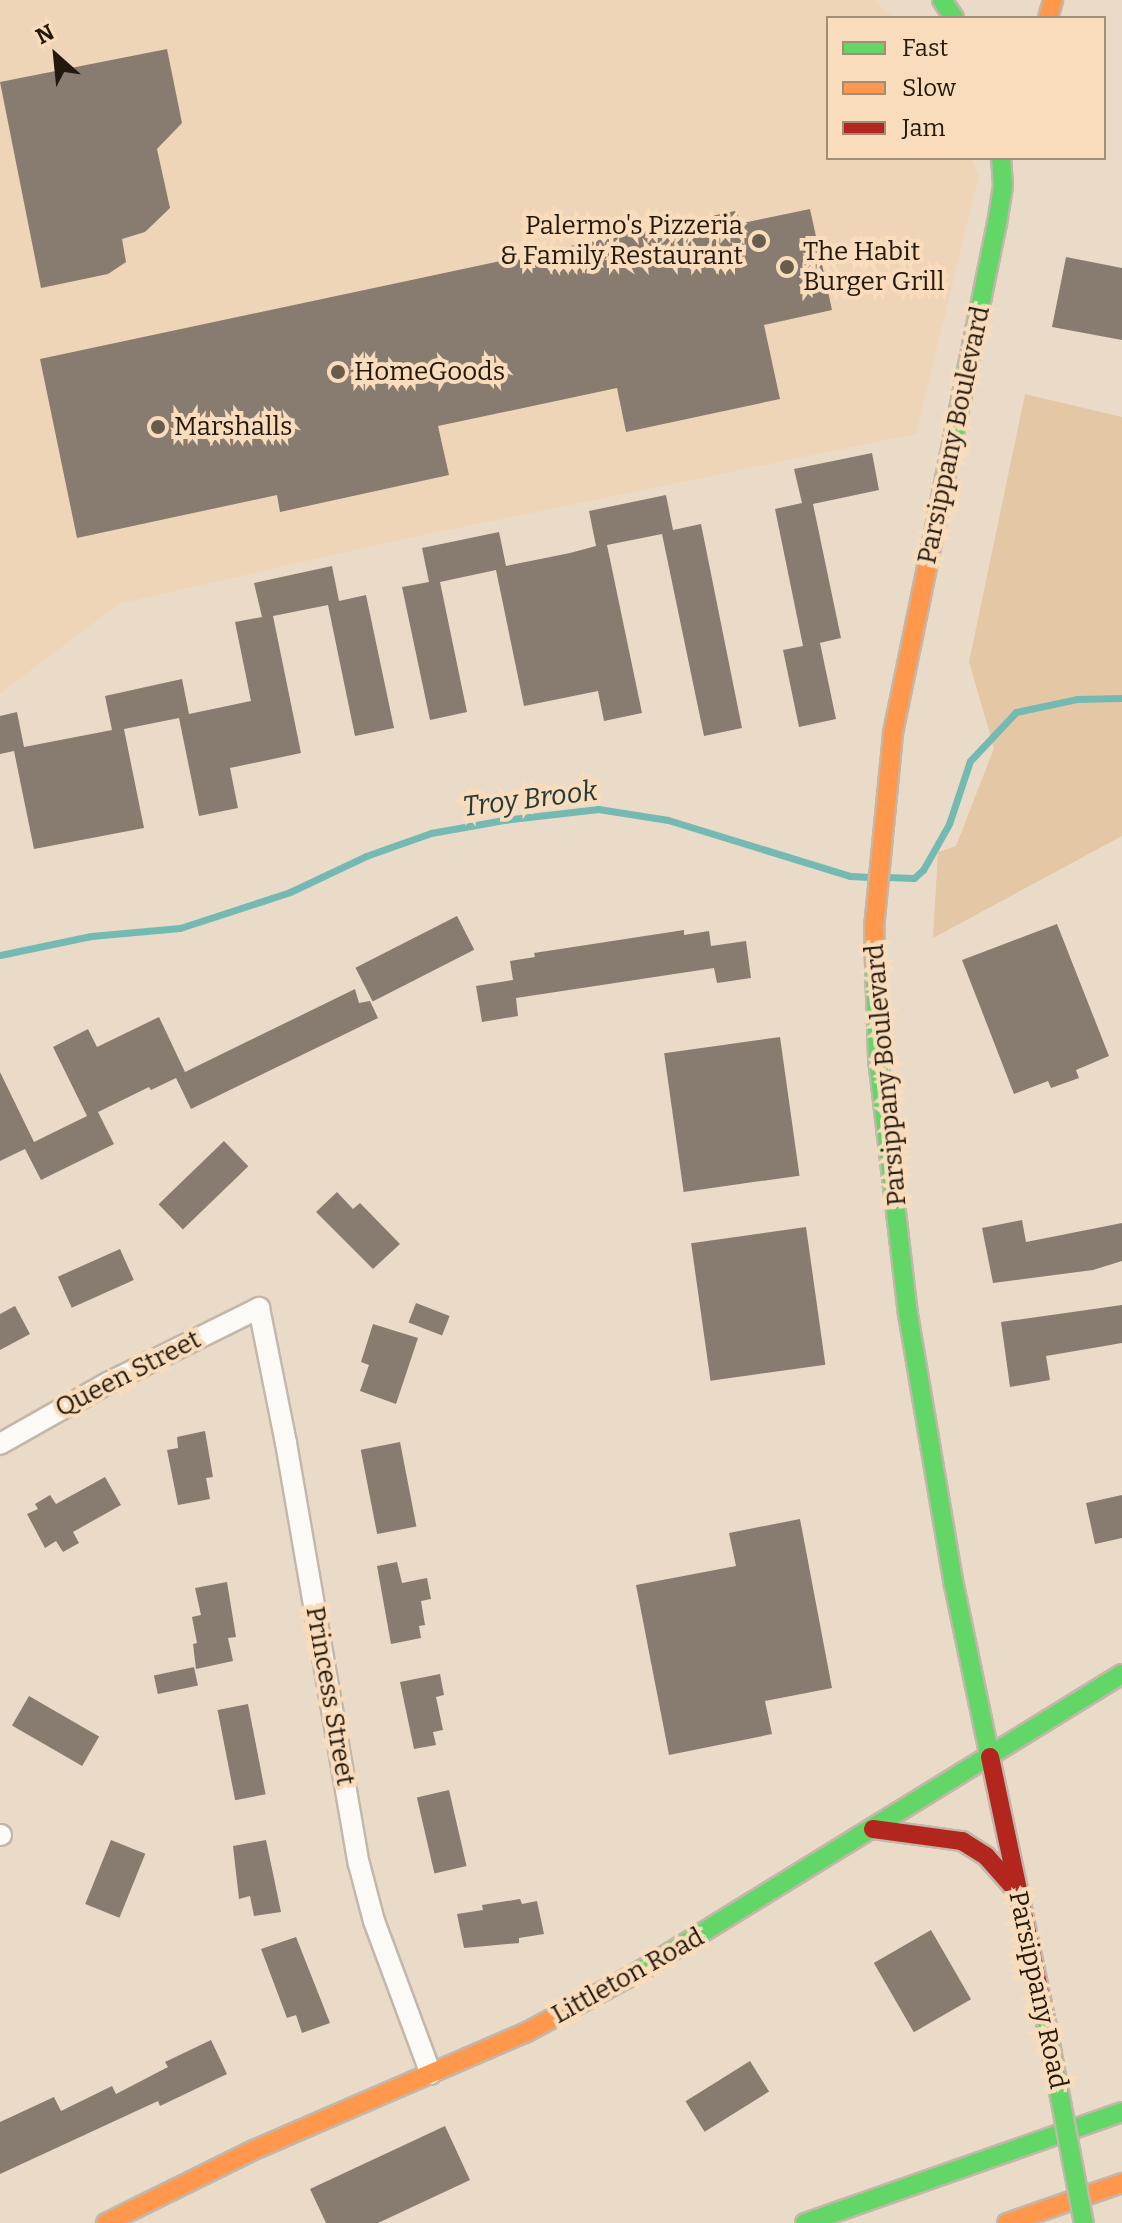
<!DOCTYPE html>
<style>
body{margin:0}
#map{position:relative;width:1122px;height:2223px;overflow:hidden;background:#eadbc9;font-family:Bitter,serif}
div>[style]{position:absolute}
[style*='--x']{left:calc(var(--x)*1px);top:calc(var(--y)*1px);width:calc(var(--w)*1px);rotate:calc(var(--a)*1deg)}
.built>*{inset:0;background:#eed5b7}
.green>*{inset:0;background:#e4c8a6}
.stream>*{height:7px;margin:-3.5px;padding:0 3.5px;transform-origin:3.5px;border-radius:3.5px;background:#74bab3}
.building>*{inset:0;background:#887c70;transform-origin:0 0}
.roads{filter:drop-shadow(2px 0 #c3b7a9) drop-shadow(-2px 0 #c3b7a9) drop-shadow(0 2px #c3b7a9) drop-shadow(0 -2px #c3b7a9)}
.street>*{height:20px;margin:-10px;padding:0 10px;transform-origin:10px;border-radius:10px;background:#fcfaf7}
.fast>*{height:18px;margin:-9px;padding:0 9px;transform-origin:9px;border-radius:9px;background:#63d668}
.slow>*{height:18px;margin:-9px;padding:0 9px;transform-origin:9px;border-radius:9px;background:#ff974d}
.jam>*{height:18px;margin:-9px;padding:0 9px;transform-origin:9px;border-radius:9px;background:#b3261e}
.bridges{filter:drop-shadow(2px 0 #c3b7a9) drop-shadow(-2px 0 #c3b7a9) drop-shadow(0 2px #c3b7a9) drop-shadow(0 -2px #c3b7a9)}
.fast-bridge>*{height:18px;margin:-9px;padding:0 9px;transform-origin:9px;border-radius:9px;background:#63d668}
.dots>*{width:22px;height:22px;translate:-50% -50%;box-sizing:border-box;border:4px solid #f8dcbb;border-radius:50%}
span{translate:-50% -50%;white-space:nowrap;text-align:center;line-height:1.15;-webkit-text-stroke:8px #f8dcbb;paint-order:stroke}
.poi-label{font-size:26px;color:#22180c}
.right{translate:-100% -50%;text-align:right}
.left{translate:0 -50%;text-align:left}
.street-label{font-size:26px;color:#22180c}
.water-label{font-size:28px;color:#223a39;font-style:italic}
.legend{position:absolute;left:826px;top:16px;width:280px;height:144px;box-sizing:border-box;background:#f8dcbb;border:2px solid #a28e75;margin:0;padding:10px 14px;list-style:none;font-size:24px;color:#22180c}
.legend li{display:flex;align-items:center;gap:16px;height:40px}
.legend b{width:40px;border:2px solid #a28e75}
.north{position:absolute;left:16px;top:16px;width:80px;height:80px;-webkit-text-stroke:6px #f8dcbb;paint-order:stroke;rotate:333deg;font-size:22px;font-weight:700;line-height:32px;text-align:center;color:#22180c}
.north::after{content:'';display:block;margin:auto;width:28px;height:36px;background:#22180c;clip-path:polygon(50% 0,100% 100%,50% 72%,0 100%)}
</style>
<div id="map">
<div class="built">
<div style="clip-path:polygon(0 0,874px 0,894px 18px,828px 18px,828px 158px,971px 158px,979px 176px,916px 434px,390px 542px,119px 604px,0 694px)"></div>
</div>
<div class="green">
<div style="clip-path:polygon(1025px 394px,1122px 417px,1122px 836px,933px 938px,938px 852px,956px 846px,994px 748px,969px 662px)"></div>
</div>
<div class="stream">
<div style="--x:887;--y:877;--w:27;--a:2"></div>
<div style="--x:914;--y:878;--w:12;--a:-42"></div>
<div style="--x:923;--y:870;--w:53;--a:-60.5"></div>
<div style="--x:949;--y:824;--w:66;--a:-71.6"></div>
<div style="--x:970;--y:761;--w:67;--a:-46.8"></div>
<div style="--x:1016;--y:712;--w:62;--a:-12"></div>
<div style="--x:1077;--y:699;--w:45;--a:-1.3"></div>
<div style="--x:0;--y:955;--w:93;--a:-11.8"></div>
<div style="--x:91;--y:936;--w:89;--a:-5.1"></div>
<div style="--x:180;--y:928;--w:116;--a:-18.1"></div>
<div style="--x:290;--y:892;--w:84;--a:-25.3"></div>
<div style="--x:366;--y:856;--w:69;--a:-19.5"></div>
<div style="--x:431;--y:833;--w:74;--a:-10.1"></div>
<div style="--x:504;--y:820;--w:95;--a:-6.7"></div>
<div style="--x:598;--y:809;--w:71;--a:8.9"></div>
<div style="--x:668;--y:820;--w:190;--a:17.1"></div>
<div style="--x:850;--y:876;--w:20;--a:3"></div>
</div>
<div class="building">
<div style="clip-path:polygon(167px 49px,182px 123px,157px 149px,170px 208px,145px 232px,122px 239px,126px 262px,108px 274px,41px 288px,0 82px)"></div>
<div style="clip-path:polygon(810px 209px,832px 310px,764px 325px,780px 399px,626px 432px,617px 388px,438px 426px,449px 475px,280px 512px,277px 495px,77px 538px,40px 359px,735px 211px,743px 223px)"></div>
<div style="clip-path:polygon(1066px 257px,1122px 268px,1122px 340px,1052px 327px)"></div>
<div style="clip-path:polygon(872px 453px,879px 490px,813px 504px,841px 638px,815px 644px,820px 643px,836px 719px,799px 727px,783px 650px,803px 646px,775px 509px,802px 503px,794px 469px)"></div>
<div style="clip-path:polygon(666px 495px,673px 530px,701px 524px,742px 728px,704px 736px,662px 534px,607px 545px,642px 713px,604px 721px,598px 691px,524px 706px,496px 570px,440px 582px,467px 712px,430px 720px,402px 587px,429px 582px,422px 548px,499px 532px,506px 566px,570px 553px,596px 546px,589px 511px)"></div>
<div style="clip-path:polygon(332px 566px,339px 601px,366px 595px,394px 728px,355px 736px,328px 605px,273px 616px,301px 753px,230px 768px,238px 808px,199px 816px,179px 718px,124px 729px,144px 828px,34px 849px,14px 751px,0 754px,0 716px,17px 712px,24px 747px,112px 730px,105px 696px,182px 679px,189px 714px,251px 701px,235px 622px,262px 617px,254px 583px)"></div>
<div style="left:457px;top:916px;width:38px;height:114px;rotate:63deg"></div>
<div style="clip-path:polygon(1057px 924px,1109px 1056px,1076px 1070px,1079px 1078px,1051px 1088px,1048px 1081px,1014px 1094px,962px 960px)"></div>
<div style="clip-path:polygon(684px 930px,684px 935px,709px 931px,711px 946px,746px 941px,751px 978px,717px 983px,714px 968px,516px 998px,518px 1016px,482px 1022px,476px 986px,513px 980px,510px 961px,535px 957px,534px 953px)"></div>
<div style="clip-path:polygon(355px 989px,359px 1003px,370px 1001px,378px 1018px,191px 1109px,176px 1078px,151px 1090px,149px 1087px,98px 1112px,114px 1144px,41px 1180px,25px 1149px,0 1161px,0 1072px,34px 1142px,87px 1116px,53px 1047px,88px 1029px,97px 1047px,159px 1017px,185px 1072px)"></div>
<div style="left:780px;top:1037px;width:140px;height:117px;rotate:82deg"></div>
<div style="left:224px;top:1141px;width:35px;height:91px;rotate:46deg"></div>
<div style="clip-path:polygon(337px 1192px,353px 1209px,360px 1203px,400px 1244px,373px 1269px,316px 1212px)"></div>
<div style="clip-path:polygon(1022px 1220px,1026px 1242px,1122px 1223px,1122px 1261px,1093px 1270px,993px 1283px,982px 1228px)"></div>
<div style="left:806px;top:1227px;width:139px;height:116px;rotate:82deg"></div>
<div style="left:120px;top:1249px;width:34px;height:68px;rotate:66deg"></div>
<div style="left:416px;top:1303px;width:36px;height:21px;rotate:21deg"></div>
<div style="clip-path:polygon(1122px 1305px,1122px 1343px,1046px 1356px,1050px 1380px,1010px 1387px,1001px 1322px)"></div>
<div style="clip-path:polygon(15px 1306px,30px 1334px,0 1350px,0 1314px)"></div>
<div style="clip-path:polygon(373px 1324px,418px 1338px,396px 1404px,360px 1391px,369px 1365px,361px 1362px)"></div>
<div style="clip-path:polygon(205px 1431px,213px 1477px,206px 1478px,210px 1499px,178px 1505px,167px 1450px,178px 1448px,177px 1437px)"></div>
<div style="left:400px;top:1442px;width:86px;height:40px;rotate:79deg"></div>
<div style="clip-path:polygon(105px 1477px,121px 1505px,73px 1532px,79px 1543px,63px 1552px,56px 1541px,45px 1548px,27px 1514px,38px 1509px,35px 1504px,50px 1495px,56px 1504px)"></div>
<div style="clip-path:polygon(1122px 1495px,1122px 1538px,1095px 1544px,1086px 1503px)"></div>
<div style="clip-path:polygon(800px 1519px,832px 1688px,765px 1701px,772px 1734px,669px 1755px,636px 1585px,736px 1566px,729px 1533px)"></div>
<div style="clip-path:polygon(397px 1562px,402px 1583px,427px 1578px,431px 1599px,421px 1601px,425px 1625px,419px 1626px,421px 1638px,391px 1644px,377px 1566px)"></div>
<div style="clip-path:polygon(227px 1582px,236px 1637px,228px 1638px,233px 1661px,196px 1669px,193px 1644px,197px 1643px,192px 1617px,201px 1615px,195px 1588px)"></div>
<div style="left:194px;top:1667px;width:19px;height:41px;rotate:78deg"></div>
<div style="clip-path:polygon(440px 1674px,444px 1695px,436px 1697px,443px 1730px,433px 1732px,436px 1745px,414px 1749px,400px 1682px)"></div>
<div style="left:29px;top:1696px;width:81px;height:34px;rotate:30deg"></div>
<div style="left:248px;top:1704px;width:92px;height:31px;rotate:79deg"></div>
<div style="left:449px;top:1790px;width:78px;height:33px;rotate:77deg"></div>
<div style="left:111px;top:1840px;width:37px;height:69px;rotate:22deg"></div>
<div style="clip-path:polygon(266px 1840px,281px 1912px,254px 1916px,250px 1896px,239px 1899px,233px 1846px)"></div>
<div style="clip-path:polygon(520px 1899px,522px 1904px,537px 1901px,544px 1934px,519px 1938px,519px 1943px,464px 1948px,457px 1914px,483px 1910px,482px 1905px)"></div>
<div style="left:931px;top:1930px;width:80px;height:66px;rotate:60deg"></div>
<div style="clip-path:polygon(296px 1937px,330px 2023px,302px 2033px,296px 2015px,287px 2018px,261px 1949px)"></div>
<div style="clip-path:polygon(211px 2040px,227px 2074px,160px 2106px,158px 2101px,0 2174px,0 2122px,54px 2097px,61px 2111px,112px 2086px,116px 2094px,168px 2067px,165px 2062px)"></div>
<div style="left:750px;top:2061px;width:36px;height:76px;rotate:58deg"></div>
<div style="clip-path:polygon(445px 2126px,470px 2180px,378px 2223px,326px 2223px,310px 2189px)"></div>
</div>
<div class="roads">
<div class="street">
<div style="--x:0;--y:1444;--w:124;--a:-29.5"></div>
<div style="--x:108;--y:1383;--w:169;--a:-26.4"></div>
<div style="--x:259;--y:1308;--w:138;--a:78.7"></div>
<div style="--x:286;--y:1443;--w:427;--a:80.2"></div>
<div style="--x:359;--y:1864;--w:59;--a:75.3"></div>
<div style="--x:374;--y:1921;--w:163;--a:69.6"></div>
<div style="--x:0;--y:1835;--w:1;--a:0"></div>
</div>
<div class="fast">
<div style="--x:942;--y:0;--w:22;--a:56"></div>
<div style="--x:939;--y:508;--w:290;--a:-78.5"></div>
<div style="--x:997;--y:224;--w:39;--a:-81"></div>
<div style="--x:1003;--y:185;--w:27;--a:-94"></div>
<div style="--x:875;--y:967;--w:92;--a:88.1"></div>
<div style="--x:878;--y:1059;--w:257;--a:83.3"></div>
<div style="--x:908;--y:1314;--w:275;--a:80.4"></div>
<div style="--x:954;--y:1585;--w:176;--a:78.2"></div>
<div style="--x:635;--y:1974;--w:572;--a:-31.63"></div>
<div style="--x:805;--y:2223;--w:336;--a:-19.3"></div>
</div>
<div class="slow">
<div style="--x:1048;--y:18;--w:19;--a:-74"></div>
<div style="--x:875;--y:967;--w:39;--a:-91"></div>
<div style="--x:874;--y:928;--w:196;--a:-84.4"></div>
<div style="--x:893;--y:733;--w:230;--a:-78.4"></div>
<div style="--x:106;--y:2223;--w:165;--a:-26.3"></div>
<div style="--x:254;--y:2150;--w:295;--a:-23.4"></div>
<div style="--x:525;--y:2033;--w:125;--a:-28.2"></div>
<div style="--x:1007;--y:2223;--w:122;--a:-19.2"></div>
</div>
<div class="jam">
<div style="--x:990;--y:1757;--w:277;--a:78.1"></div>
<div style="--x:873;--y:1829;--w:90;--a:7.7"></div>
<div style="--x:962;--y:1841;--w:28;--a:32"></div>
<div style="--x:986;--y:1856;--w:47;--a:48.5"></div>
</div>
</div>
<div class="bridges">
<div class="fast-bridge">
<div style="--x:1047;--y:2028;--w:198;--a:79.3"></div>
</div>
</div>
<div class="dots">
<div style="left:759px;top:241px;background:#685c4e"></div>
<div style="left:787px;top:267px;background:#685c4e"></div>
<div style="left:338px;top:372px;background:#685c4e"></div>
<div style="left:158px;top:427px;background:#685c4e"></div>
</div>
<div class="poi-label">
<span class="right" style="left:743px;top:241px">Palermo's Pizzeria<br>&amp; Family Restaurant</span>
<span class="left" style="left:803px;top:267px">The Habit<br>Burger Grill</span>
<span class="left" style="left:354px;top:372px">HomeGoods</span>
<span class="left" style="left:174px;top:427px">Marshalls</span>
</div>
<div class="street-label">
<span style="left:954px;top:435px;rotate:-78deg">Parsippany Boulevard</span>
<span style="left:886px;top:1075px;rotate:-95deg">Parsippany Boulevard</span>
<span style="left:128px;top:1374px;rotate:-27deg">Queen Street</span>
<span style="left:330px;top:1696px;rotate:80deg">Princess Street</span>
<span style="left:628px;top:1976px;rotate:-29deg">Littleton Road</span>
<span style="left:1038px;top:1990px;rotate:78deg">Parsippany Road</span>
</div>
<div class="water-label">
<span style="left:530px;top:799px;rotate:-7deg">Troy Brook</span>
</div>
<ul class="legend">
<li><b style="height:10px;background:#63d668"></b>Fast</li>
<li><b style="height:10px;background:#ff974d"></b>Slow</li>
<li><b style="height:10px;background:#b3261e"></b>Jam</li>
</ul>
<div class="north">N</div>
</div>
